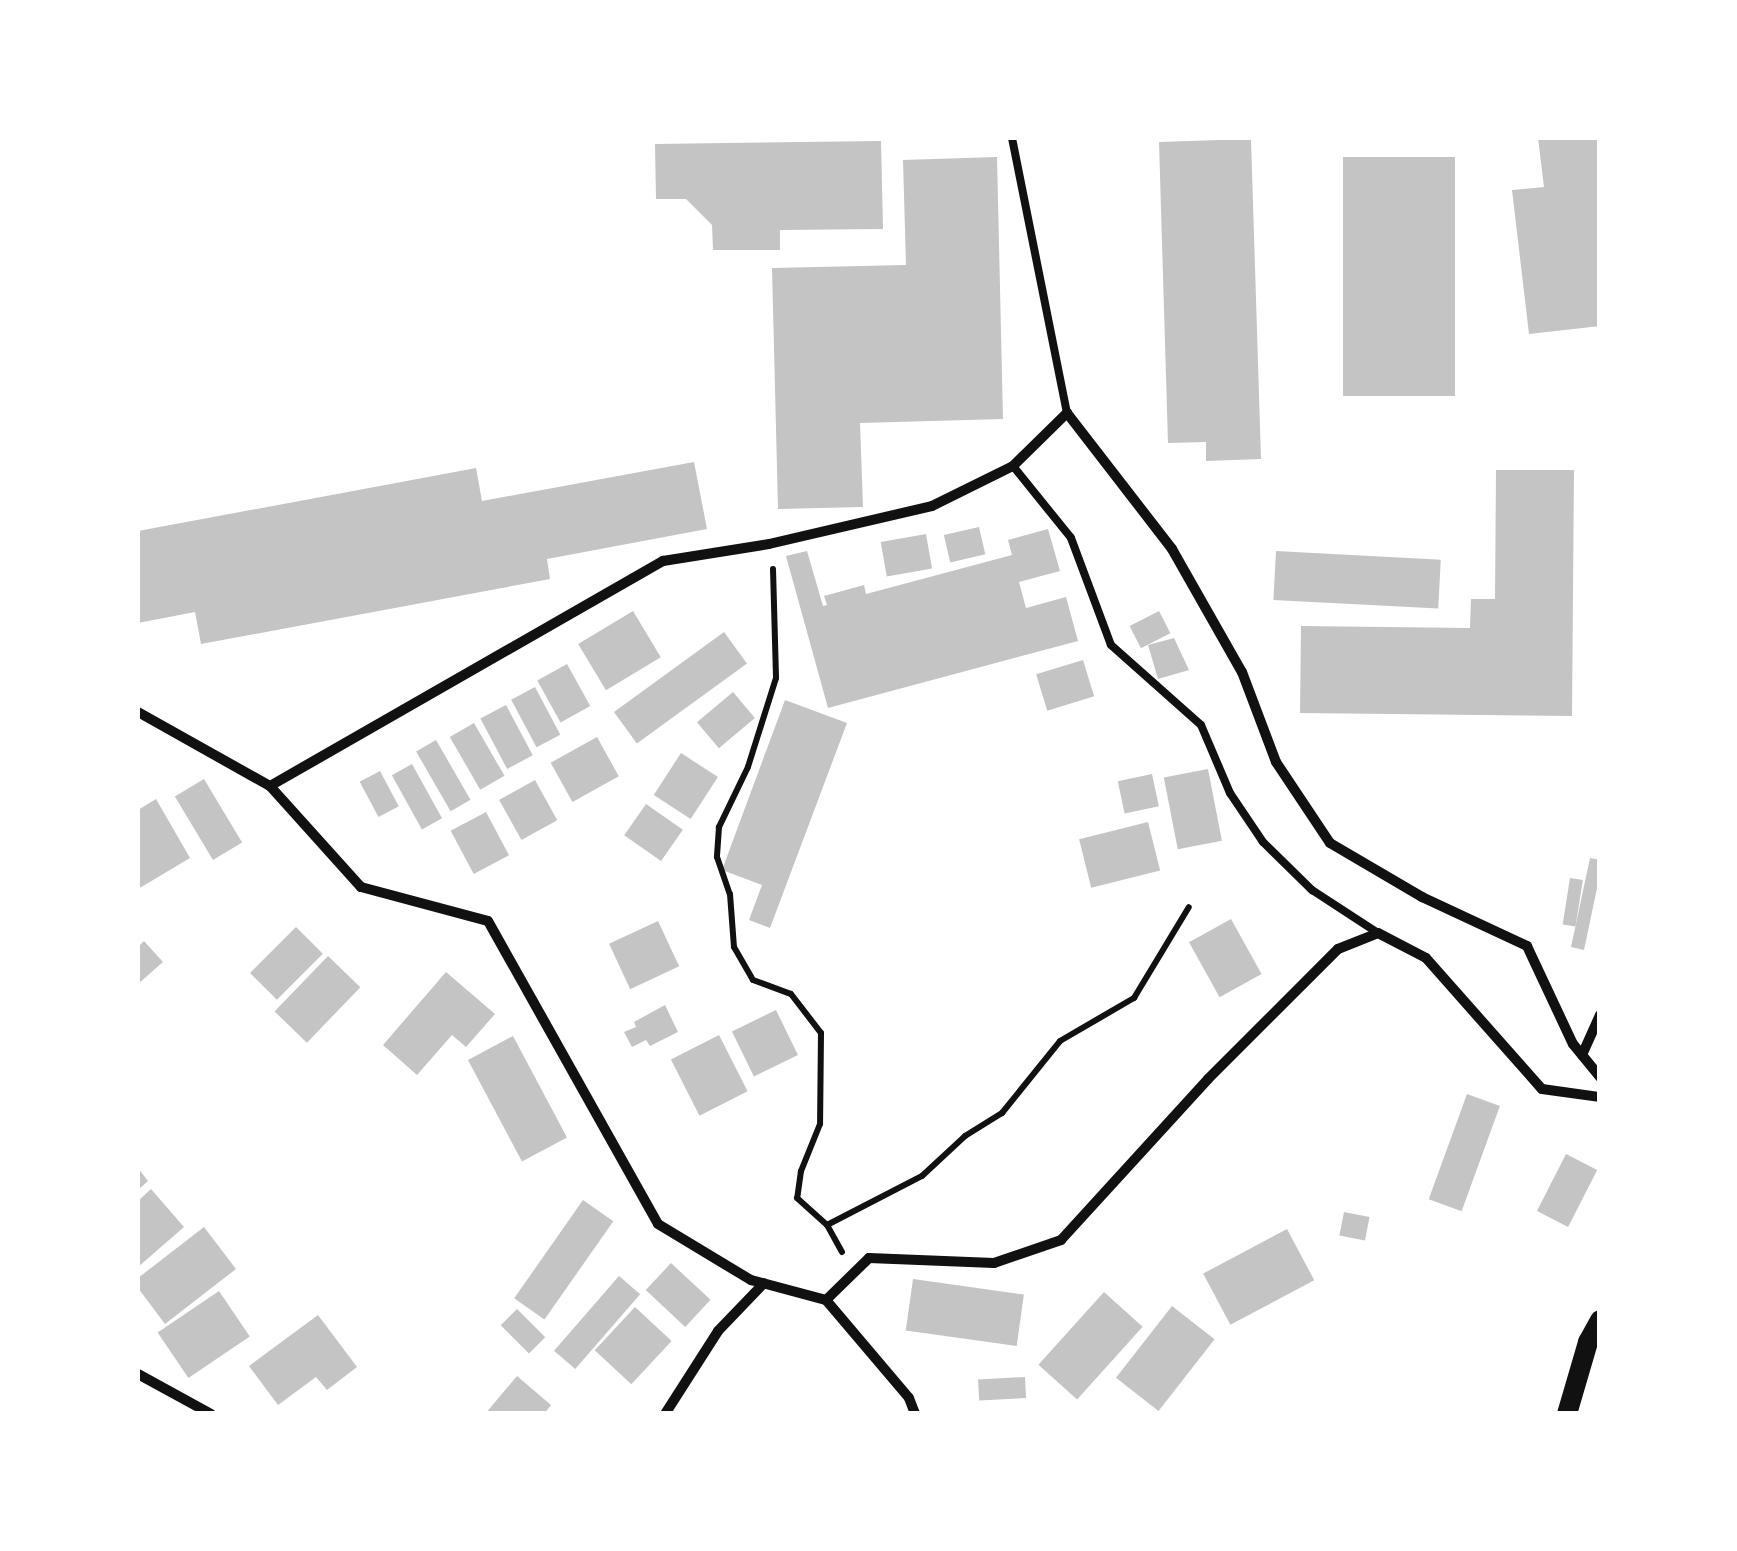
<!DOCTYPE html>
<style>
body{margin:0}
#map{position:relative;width:1737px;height:1551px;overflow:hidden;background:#fff;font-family:Figtree,sans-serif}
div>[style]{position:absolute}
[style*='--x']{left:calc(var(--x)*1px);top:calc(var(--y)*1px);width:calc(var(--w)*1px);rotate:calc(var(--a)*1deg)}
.building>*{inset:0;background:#c4c4c4;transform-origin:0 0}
.path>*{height:6px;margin:-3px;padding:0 3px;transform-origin:3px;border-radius:3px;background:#111}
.service>*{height:8px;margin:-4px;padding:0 4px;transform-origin:4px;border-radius:4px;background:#111}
.minor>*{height:10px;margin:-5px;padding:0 5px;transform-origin:5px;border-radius:5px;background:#111}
.secondary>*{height:20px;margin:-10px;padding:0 10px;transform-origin:10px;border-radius:10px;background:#111}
span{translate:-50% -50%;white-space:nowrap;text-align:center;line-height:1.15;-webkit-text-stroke:9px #fff;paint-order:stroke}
.frame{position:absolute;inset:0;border:140px solid #fff;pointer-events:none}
</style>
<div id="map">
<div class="building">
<div style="clip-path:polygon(1538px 138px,1600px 138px,1600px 326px,1529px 334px,1512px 190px,1544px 187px)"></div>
<div style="clip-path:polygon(1251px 139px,1261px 459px,1206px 461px,1206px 442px,1168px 443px,1159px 142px)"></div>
<div style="clip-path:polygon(881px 141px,883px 229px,780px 230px,780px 250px,713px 250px,712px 225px,686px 199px,656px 199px,655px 144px)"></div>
<div style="clip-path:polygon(997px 157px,1003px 419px,860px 423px,863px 507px,778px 509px,772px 268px,906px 265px,903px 160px)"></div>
<div style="left:1455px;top:157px;width:239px;height:112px;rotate:90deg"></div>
<div style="clip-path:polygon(694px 462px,707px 529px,547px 559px,550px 579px,201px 644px,195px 612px,138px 623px,138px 531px,476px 468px,482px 501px)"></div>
<div style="clip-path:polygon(1496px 470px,1574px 470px,1572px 716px,1300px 713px,1301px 626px,1470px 628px,1471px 599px,1495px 599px)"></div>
<div style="left:979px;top:527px;width:28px;height:36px;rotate:77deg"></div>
<div style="clip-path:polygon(1048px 529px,1060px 571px,1019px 582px,1026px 608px,1066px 597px,1078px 641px,828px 708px,786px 556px,807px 551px,823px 606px,827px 605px,824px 596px,864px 585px,866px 594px,1012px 555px,1008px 540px)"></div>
<div style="left:926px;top:534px;width:35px;height:46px;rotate:80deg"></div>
<div style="left:1276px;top:551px;width:165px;height:49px;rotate:3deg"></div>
<div style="left:633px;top:611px;width:54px;height:64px;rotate:59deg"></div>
<div style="left:1159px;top:611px;width:25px;height:33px;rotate:63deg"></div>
<div style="left:724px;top:632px;width:39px;height:136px;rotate:54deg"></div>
<div style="clip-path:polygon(1174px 638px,1189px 670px,1158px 679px,1148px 645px)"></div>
<div style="left:1083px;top:660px;width:38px;height:49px;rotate:73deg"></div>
<div style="left:567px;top:664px;width:48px;height:34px;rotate:61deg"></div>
<div style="left:535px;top:687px;width:54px;height:27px;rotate:62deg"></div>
<div style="left:733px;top:692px;width:34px;height:47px;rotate:50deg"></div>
<div style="clip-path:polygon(785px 700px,847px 723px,770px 928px,749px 920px,762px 885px,722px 870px)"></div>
<div style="left:506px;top:705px;width:57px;height:29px;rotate:62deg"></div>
<div style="left:474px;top:723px;width:61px;height:28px;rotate:60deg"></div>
<div style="left:597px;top:737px;width:45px;height:53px;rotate:61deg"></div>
<div style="left:436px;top:740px;width:69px;height:23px;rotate:60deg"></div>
<div style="left:681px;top:753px;width:44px;height:50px;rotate:33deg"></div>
<div style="left:412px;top:764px;width:62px;height:23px;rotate:61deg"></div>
<div style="left:1208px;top:769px;width:73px;height:45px;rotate:79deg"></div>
<div style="left:380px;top:771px;width:40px;height:23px;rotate:62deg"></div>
<div style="left:1152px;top:774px;width:33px;height:35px;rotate:78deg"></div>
<div style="left:204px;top:779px;width:74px;height:34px;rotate:59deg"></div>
<div style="left:535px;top:780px;width:46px;height:41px;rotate:61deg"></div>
<div style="clip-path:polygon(156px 799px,190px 858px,138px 889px,138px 810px)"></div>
<div style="left:646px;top:804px;width:45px;height:38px;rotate:35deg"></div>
<div style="left:486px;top:812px;width:49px;height:40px;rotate:62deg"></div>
<div style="left:1148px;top:822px;width:50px;height:71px;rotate:76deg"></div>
<div style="clip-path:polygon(1590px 858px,1600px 860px,1600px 874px,1584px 950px,1571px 947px)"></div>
<div style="left:1570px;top:878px;width:13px;height:47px;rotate:9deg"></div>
<div style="left:1231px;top:919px;width:63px;height:48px;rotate:61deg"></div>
<div style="left:658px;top:921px;width:50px;height:54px;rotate:65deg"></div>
<div style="left:296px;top:927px;width:38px;height:65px;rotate:45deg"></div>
<div style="clip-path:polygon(144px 941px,163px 962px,138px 984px,138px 947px)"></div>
<div style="left:328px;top:956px;width:45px;height:77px;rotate:44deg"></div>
<div style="clip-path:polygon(446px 972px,495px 1014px,466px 1047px,452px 1035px,417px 1075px,383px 1045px)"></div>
<div style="clip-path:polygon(665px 1005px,678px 1032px,650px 1046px,646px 1040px,632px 1047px,624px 1032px,636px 1027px,634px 1022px)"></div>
<div style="left:776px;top:1010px;width:50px;height:49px;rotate:64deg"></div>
<div style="left:719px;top:1035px;width:63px;height:54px;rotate:63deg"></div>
<div style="left:513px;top:1036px;width:115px;height:51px;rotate:62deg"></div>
<div style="left:1467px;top:1094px;width:35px;height:112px;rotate:20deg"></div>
<div style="left:1566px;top:1154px;width:35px;height:64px;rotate:27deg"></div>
<div style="clip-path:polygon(138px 1168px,148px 1181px,138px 1190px)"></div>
<div style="clip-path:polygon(151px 1189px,184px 1227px,138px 1267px,138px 1201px)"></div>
<div style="left:583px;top:1200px;width:37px;height:120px;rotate:35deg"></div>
<div style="left:1344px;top:1212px;width:26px;height:24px;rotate:11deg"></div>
<div style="clip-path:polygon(204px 1227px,236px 1269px,165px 1324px,138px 1288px,138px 1278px)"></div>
<div style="left:1287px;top:1229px;width:58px;height:95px;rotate:62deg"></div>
<div style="left:671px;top:1263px;width:54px;height:37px;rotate:43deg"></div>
<div style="left:619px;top:1276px;width:28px;height:99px;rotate:41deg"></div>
<div style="left:913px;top:1279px;width:112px;height:52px;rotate:8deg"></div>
<div style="left:219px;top:1291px;width:55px;height:74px;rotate:56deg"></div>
<div style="left:1104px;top:1292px;width:52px;height:98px;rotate:42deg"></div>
<div style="left:1172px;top:1306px;width:54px;height:91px;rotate:38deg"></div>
<div style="left:635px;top:1307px;width:50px;height:59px;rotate:43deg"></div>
<div style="left:517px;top:1309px;width:40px;height:23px;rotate:45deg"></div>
<div style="clip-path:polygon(318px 1315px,357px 1367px,327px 1390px,316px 1377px,278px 1405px,249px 1366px)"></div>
<div style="clip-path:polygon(517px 1376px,551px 1405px,544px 1414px,485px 1414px)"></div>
<div style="left:1025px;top:1377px;width:21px;height:47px;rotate:87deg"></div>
</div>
<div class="path">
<div style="--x:773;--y:569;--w:109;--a:88.4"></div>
<div style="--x:776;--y:678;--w:93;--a:107.5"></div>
<div style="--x:748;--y:767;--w:67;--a:115.8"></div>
<div style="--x:719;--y:827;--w:30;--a:94"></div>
<div style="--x:717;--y:857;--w:39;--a:71"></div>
<div style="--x:730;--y:894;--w:53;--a:85.7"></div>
<div style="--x:734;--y:947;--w:38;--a:60"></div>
<div style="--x:753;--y:980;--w:40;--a:20.2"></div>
<div style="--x:791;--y:994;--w:49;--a:52.4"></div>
<div style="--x:821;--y:1033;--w:91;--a:90.6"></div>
<div style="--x:820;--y:1124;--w:51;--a:112"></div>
<div style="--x:801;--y:1171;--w:27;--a:98"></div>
<div style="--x:797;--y:1198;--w:40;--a:42"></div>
<div style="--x:842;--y:1252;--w:31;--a:-119"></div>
<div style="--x:827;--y:1225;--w:107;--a:-27.3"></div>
<div style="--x:922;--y:1176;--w:59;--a:-42.9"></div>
<div style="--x:965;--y:1136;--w:44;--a:-31.9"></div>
<div style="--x:1002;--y:1113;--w:92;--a:-51.1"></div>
<div style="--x:1060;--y:1041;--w:86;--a:-30.2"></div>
<div style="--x:1134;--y:998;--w:106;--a:-58.9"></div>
</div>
<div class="service">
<div style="--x:1012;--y:138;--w:280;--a:78.7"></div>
<div style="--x:1013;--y:466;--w:92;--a:51.1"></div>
<div style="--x:1071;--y:538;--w:114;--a:69.5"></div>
<div style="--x:1111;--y:645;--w:120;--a:41.6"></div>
<div style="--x:1201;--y:725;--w:74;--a:66.9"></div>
<div style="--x:1230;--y:793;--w:59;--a:56"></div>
<div style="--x:1263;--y:842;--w:69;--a:44.4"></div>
<div style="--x:1312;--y:890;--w:79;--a:33.1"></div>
</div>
<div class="minor">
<div style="--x:138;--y:712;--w:151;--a:29.3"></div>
<div style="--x:270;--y:786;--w:136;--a:48"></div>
<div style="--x:361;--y:887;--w:131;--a:15"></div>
<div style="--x:488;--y:921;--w:347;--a:60.7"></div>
<div style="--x:658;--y:1224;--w:109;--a:31.1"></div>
<div style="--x:751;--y:1280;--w:78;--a:14.9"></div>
<div style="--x:826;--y:1300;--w:128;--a:49.7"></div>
<div style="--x:909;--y:1398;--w:17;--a:69"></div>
<div style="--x:270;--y:786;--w:453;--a:-29.8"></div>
<div style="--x:663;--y:561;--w:107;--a:-9.1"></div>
<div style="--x:769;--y:544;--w:167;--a:-13.1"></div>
<div style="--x:932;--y:506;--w:90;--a:-26.3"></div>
<div style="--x:1013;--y:466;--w:76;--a:-44.5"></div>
<div style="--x:1067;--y:413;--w:172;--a:52.3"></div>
<div style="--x:1172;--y:549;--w:142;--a:60.4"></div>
<div style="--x:1242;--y:672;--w:96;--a:69.3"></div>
<div style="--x:1276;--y:762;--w:97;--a:56.3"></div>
<div style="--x:1330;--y:843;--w:107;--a:30.4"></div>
<div style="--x:1422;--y:897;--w:116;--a:25"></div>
<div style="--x:1527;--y:946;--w:108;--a:64.9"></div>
<div style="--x:1573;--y:1044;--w:43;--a:50.7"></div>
<div style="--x:1582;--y:1055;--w:44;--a:-65.8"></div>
<div style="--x:826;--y:1300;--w:60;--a:-44.3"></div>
<div style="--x:869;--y:1258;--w:125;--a:2.3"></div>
<div style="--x:994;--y:1263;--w:71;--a:-18.9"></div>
<div style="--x:1061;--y:1240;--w:218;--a:-47.6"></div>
<div style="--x:1208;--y:1079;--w:184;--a:-45"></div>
<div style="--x:1338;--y:949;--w:43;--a:-21.8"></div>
<div style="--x:1378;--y:933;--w:54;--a:27.5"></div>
<div style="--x:1426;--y:958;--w:175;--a:48.5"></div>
<div style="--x:1542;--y:1089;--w:59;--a:7.9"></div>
<div style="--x:138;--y:1374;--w:83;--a:28.7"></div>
<div style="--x:665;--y:1414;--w:98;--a:-57.4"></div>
<div style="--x:718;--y:1331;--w:66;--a:-46.2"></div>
</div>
<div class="secondary">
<div style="--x:1567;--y:1414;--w:75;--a:-73.7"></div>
<div style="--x:1588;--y:1342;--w:25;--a:-61"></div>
</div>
<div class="frame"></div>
</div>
